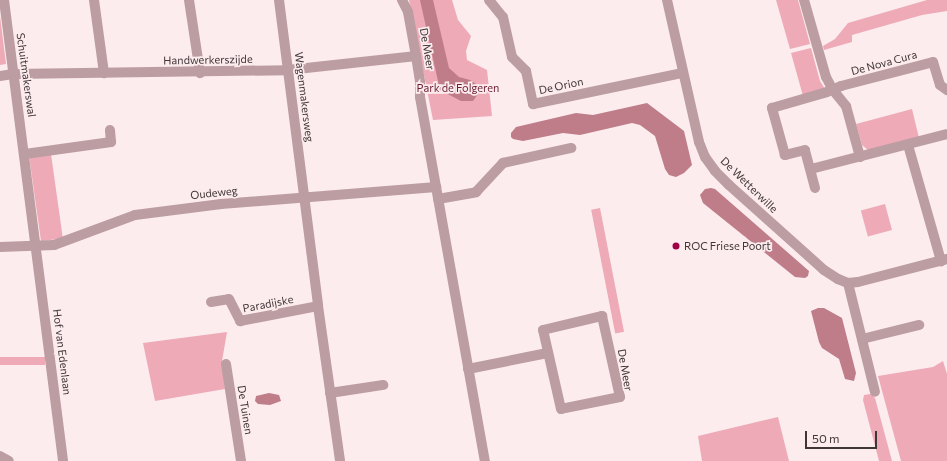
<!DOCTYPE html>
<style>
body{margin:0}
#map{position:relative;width:947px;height:461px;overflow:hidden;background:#fcecee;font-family:Commissioner,sans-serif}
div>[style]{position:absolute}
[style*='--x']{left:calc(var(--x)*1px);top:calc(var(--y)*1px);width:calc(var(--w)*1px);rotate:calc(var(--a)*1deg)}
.green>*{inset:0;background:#eeaab7;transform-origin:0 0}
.water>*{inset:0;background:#be7d89}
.minor>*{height:10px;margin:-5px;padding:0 5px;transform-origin:5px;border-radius:5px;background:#bc9da2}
.tertiary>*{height:10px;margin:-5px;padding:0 5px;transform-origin:5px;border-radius:5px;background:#bc9da2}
.dots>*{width:11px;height:11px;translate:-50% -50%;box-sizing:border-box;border:2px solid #fcecee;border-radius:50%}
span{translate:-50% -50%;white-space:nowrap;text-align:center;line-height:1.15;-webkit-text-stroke:3.5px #fcecee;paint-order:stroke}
.street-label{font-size:11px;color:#403638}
.park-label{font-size:11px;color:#6c1c34}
.poi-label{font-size:11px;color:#403638}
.left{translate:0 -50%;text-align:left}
.scale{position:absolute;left:805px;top:431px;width:72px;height:18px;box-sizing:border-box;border:2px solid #403638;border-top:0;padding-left:5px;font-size:12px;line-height:14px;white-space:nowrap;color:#403638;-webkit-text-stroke:3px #fcecee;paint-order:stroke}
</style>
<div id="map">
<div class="green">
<div style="clip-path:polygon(409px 0,452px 0,458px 20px,471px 36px,466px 51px,467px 60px,487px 70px,492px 116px,433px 120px)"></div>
<div style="clip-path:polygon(776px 0,798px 0,810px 44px,790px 49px)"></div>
<div style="clip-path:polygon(927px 0,947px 0,947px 11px,922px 15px,852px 35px,852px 42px,824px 50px,823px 46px,835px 39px,848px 23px)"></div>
<div style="clip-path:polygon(0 16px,6px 64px,0 65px)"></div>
<div style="clip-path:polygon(811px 48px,820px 81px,825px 89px,803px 96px,791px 53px)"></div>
<div style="clip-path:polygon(912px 109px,919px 138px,868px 150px,862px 145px,856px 124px)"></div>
<div style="left:51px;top:154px;width:85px;height:22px;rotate:82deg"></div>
<div style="left:885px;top:204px;width:27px;height:25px;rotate:75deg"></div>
<div style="left:600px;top:208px;width:126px;height:9px;rotate:79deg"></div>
<div style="clip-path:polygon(227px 332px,222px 361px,225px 389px,155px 401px,143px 343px)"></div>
<div style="left:45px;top:357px;width:8px;height:45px;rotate:90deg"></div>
<div style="clip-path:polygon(943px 361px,947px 374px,947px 461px,901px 461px,878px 376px,933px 367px)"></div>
<div style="clip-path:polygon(871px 394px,875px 398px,892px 461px,879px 461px,863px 400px,864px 395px)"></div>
<div style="clip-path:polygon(778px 417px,789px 461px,702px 461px,698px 436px)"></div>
</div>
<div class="water">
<div style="clip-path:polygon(420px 0,433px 0,449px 68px,459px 77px,470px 80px,476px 84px,478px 89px,478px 94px,473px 101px,461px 101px,440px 90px)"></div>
<div style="clip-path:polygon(647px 103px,684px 131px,692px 165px,684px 173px,676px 177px,669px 175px,665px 169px,655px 136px,640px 125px,632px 123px,580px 135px,563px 133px,523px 141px,513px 139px,511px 137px,511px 133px,516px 127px,576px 113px,593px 115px)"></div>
<div style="clip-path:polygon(711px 188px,715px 189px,809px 271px,808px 276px,805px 278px,795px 277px,703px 203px,700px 195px,705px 189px)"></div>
<div style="clip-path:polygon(818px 308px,824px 308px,842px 318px,856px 373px,854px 381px,845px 379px,839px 359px,822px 348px,819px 342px,811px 311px)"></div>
<div style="clip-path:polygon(269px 393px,279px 395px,281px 401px,270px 405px,258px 404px,255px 401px,256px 396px)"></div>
</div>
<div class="minor">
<div style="--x:4;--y:0;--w:465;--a:82.7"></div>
<div style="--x:94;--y:0;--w:74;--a:82.2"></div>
<div style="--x:189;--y:0;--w:74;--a:81.4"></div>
<div style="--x:279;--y:0;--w:308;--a:82.7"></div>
<div style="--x:318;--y:306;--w:157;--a:81.9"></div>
<div style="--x:489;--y:0;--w:22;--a:51"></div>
<div style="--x:503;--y:17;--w:41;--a:77.3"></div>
<div style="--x:512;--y:57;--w:20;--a:45"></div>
<div style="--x:526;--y:71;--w:34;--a:78"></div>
<div style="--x:533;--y:104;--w:153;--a:-11.7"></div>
<div style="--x:667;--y:0;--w:146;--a:77.3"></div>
<div style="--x:699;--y:142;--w:16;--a:68"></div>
<div style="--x:705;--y:157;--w:17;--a:54"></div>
<div style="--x:715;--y:171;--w:20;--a:45"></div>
<div style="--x:729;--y:185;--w:127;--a:41.8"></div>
<div style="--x:824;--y:270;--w:17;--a:33"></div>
<div style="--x:838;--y:279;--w:11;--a:22"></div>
<div style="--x:848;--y:283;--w:10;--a:-6"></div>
<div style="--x:858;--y:282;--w:92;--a:-14.5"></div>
<div style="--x:804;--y:0;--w:80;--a:74.1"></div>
<div style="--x:826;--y:77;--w:15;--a:62"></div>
<div style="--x:833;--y:90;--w:21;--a:51"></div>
<div style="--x:846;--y:106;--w:53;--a:74.6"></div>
<div style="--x:0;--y:76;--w:13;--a:-9"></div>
<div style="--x:13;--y:74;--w:275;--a:-0.8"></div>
<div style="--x:288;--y:70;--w:129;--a:-6.2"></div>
<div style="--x:908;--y:145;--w:121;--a:74.1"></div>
<div style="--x:25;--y:154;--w:87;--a:-7.9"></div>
<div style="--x:111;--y:142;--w:12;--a:-95"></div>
<div style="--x:811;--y:169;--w:140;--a:-14.4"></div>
<div style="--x:815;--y:188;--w:39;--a:-105"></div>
<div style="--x:805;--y:150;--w:21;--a:166"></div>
<div style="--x:785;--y:155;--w:49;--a:-105.5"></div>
<div style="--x:772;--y:108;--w:57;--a:-16.2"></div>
<div style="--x:827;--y:92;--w:15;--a:-23"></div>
<div style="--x:841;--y:86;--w:95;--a:-14.6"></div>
<div style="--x:933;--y:62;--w:24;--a:73"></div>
<div style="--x:940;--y:85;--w:9;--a:36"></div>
<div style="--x:438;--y:199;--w:39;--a:-10"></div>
<div style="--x:476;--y:192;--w:40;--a:-47"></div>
<div style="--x:503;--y:163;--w:70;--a:-12.4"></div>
<div style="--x:0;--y:247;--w:54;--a:-2.1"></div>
<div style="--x:54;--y:245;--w:86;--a:-20.3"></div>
<div style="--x:135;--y:215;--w:87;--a:-7.3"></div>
<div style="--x:221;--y:204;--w:216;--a:-4.5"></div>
<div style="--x:848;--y:283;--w:112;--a:76.1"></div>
<div style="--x:211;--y:302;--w:18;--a:-9"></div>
<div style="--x:229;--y:299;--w:25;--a:63"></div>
<div style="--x:240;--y:321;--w:79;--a:-10.9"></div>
<div style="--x:602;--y:316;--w:83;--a:77.5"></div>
<div style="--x:620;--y:397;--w:60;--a:168.5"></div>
<div style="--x:561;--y:409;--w:81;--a:-102.8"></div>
<div style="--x:543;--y:330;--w:61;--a:-13.3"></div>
<div style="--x:862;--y:339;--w:59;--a:-13.8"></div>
<div style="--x:226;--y:364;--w:98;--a:81.2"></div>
<div style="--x:468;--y:369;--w:81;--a:-11.4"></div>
<div style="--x:330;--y:393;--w:54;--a:-8.6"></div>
<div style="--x:0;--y:456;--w:10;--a:29"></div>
</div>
<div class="tertiary">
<div style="--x:402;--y:0;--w:13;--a:63"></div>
<div style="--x:408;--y:12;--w:45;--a:79.7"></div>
<div style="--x:416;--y:56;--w:26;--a:81"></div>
<div style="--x:420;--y:82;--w:15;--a:90"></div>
<div style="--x:420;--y:97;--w:370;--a:79.9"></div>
</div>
<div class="dots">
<div style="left:676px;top:246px;background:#9f0144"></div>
</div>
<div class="street-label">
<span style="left:427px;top:49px;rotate:80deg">De Meer</span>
<span style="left:208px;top:60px;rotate:-1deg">Handwerkerszijde</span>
<span style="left:884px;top:63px;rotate:-15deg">De Nova Cura</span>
<span style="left:26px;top:75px;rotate:82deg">Schuitmakerswal</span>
<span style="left:561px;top:86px;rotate:-12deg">De Orion</span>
<span style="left:304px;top:97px;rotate:83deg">Wagenmakersweg</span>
<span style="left:749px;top:185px;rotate:44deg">De Wetterwille</span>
<span style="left:214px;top:193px;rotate:-6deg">Oudeweg</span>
<span style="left:268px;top:304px;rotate:-11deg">Paradijske</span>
<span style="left:62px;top:352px;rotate:83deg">Hof van Edenlaan</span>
<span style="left:625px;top:370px;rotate:80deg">De Meer</span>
<span style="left:245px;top:410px;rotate:81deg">De Tuinen</span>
</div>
<div class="park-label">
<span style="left:458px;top:88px">Park de Folgeren</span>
</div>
<div class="poi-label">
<span class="left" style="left:684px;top:246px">ROC Friese Poort</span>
</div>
<div class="scale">50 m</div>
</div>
